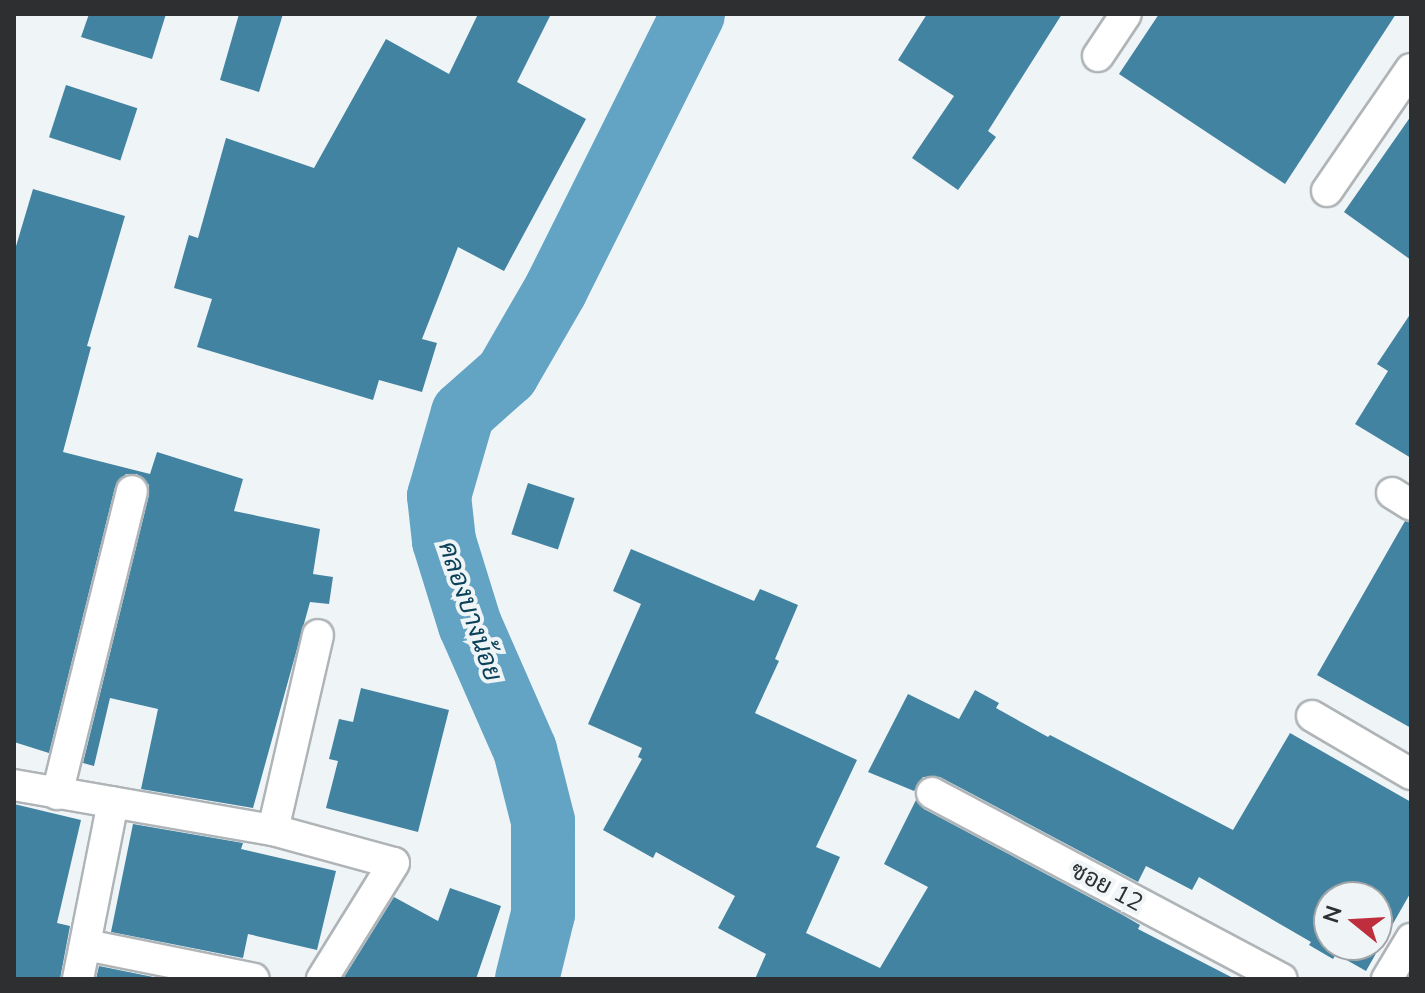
<!DOCTYPE html>
<meta charset="utf-8">
<style>
body{margin:0}
#map{position:relative;width:1425px;height:993px;overflow:hidden;background:#eff4f7;font-family:Mulish,Sarabun,sans-serif}
div>[style]{position:absolute}
[style*='--x']{left:calc(var(--x)*1px);top:calc(var(--y)*1px);width:calc(var(--w)*1px);rotate:calc(var(--a)*1deg)}
.river>*{height:64px;margin:-32px;padding:0 32px;transform-origin:32px;border-radius:32px;background:#63a3c3}
.building>*{inset:0;background:#4283a1;transform-origin:0 0}
.roads{filter:drop-shadow(2px 0 #afb4b7) drop-shadow(-2px 0 #afb4b7) drop-shadow(0 2px #afb4b7) drop-shadow(0 -2px #afb4b7)}
.street>*{height:30px;margin:-15px;padding:0 15px;transform-origin:15px;border-radius:15px;background:#fff}
span{translate:-50% -50%;white-space:nowrap;text-align:center;line-height:1.15;-webkit-text-stroke:8px #eff4f7;paint-order:stroke}
.street-label{font-size:24px;color:#2d2f30}
.water-label{font-size:26px;color:#0c435a;font-style:italic}
.frame{position:absolute;inset:0;border:16px solid #2d2f30;pointer-events:none}
.north{position:absolute;left:1313px;top:881px;width:80px;height:80px;box-sizing:border-box;background:#eff4f7;border:2px solid #a1a5a7;border-radius:50%;rotate:288deg;font-size:22px;font-weight:700;line-height:32px;text-align:center;color:#2d2f30}
.north::after{content:'';display:block;margin:auto;width:28px;height:36px;background:#be2e3c;clip-path:polygon(50% 0,100% 100%,50% 72%,0 100%)}
</style>
<div id="map">
<div class="river">
<div style="--x:527;--y:979;--w:67;--a:-76.2"></div>
<div style="--x:543;--y:914;--w:93;--a:-90"></div>
<div style="--x:543;--y:821;--w:73;--a:-104.2"></div>
<div style="--x:525;--y:750;--w:137;--a:-113.7"></div>
<div style="--x:470;--y:625;--w:88;--a:-107.2"></div>
<div style="--x:444;--y:541;--w:45;--a:-96.3"></div>
<div style="--x:439;--y:496;--w:86;--a:-73.9"></div>
<div style="--x:463;--y:413;--w:59;--a:-41.6"></div>
<div style="--x:507;--y:374;--w:98;--a:-60"></div>
<div style="--x:556;--y:289;--w:307;--a:-63.5"></div>
</div>
<div class="building">
<div style="clip-path:polygon(89px 14px,166px 14px,152px 59px,81px 37px)"></div>
<div style="clip-path:polygon(239px 14px,283px 14px,259px 92px,220px 80px)"></div>
<div style="clip-path:polygon(478px 14px,551px 14px,517px 82px,586px 119px,504px 271px,458px 247px,422px 339px,437px 343px,422px 392px,379px 380px,373px 400px,197px 347px,212px 299px,174px 288px,189px 235px,198px 238px,226px 138px,314px 168px,386px 39px,449px 74px)"></div>
<div style="clip-path:polygon(927px 14px,1062px 14px,988px 131px,996px 137px,958px 190px,912px 158px,954px 96px,898px 60px)"></div>
<div style="clip-path:polygon(1159px 14px,1396px 14px,1285px 184px,1119px 74px)"></div>
<div style="left:66px;top:85px;width:75px;height:55px;rotate:18deg"></div>
<div style="clip-path:polygon(1411px 116px,1411px 260px,1344px 212px)"></div>
<div style="clip-path:polygon(33px 189px,125px 216px,87px 346px,91px 347px,63px 452px,150px 474px,157px 452px,243px 479px,234px 511px,320px 529px,313px 574px,333px 577px,329px 604px,310px 602px,253px 808px,141px 789px,158px 709px,110px 698px,94px 766px,83px 763px,149px 495px,149px 485px,137px 474px,126px 474px,115px 487px,49px 753px,14px 742px,14px 253px)"></div>
<div style="clip-path:polygon(1411px 313px,1411px 458px,1355px 424px,1388px 371px,1377px 364px)"></div>
<div style="left:528px;top:483px;width:49px;height:54px;rotate:18deg"></div>
<div style="clip-path:polygon(1405px 521px,1411px 523px,1411px 728px,1317px 675px)"></div>
<div style="clip-path:polygon(631px 549px,754px 601px,760px 589px,798px 605px,775px 659px,779px 661px,755px 713px,857px 760px,816px 847px,840px 857px,806px 933px,880px 968px,928px 887px,884px 864px,916px 800px,924px 809px,1121px 914px,1140px 925px,1138px 929px,1235px 979px,755px 979px,766px 954px,718px 928px,735px 896px,656px 852px,653px 858px,603px 830px,642px 759px,638px 757px,642px 748px,588px 724px,641px 604px,613px 591px)"></div>
<div style="clip-path:polygon(361px 688px,449px 710px,418px 832px,326px 808px,338px 761px,329px 759px,339px 719px,353px 722px)"></div>
<div style="clip-path:polygon(evenodd,975px 690px,999px 703px,996px 708px,1048px 737px,1050px 735px,1233px 830px,1290px 733px,1411px 802px,1411px 892px,1366px 971px,1336px 954px,1333px 959px,1309px 945px,1311px 942px,1199px 877px,1192px 890px,1146px 866px,1138px 882px,940px 777px,923px 777px,914px 791px,868px 772px,908px 694px,959px 719px,975px 690px,1329px 897px,1377px 897px,1377px 945px,1329px 945px,1329px 897px)"></div>
<div style="clip-path:polygon(14px 804px,81px 820px,57px 923px,70px 926px,60px 979px,14px 979px)"></div>
<div style="clip-path:polygon(133px 824px,243px 843px,241px 849px,336px 871px,317px 950px,248px 934px,243px 958px,111px 932px)"></div>
<div style="clip-path:polygon(450px 888px,501px 906px,476px 979px,343px 979px,394px 897px,438px 921px)"></div>
<div style="clip-path:polygon(99px 966px,163px 979px,96px 979px)"></div>
</div>
<div class="roads">
<div class="street">
<div style="--x:1098;--y:56;--w:50;--a:-56.3"></div>
<div style="--x:1327;--y:191;--w:148;--a:-55.5"></div>
<div style="--x:1392;--y:493;--w:22;--a:32"></div>
<div style="--x:1312;--y:716;--w:115;--a:30.4"></div>
<div style="--x:14;--y:785;--w:263;--a:9.9"></div>
<div style="--x:273;--y:830;--w:125;--a:15.3"></div>
<div style="--x:394;--y:863;--w:137;--a:121.8"></div>
<div style="--x:932;--y:793;--w:396;--a:28"></div>
<div style="--x:57;--y:794;--w:312;--a:-76.1"></div>
<div style="--x:273;--y:830;--w:200;--a:-77"></div>
<div style="--x:86;--y:945;--w:171;--a:11.4"></div>
<div style="--x:78;--y:979;--w:180;--a:-78.8"></div>
<div style="--x:1387;--y:979;--w:47;--a:-59"></div>
</div>
</div>
<div class="street-label">
<span style="left:1107px;top:886px;rotate:28deg">ซอย 12</span>
</div>
<div class="water-label">
<span style="left:471px;top:611px;rotate:71deg">คลองบางน้อย</span>
</div>
<div class="frame"></div>
<div class="north">N</div>
</div>
